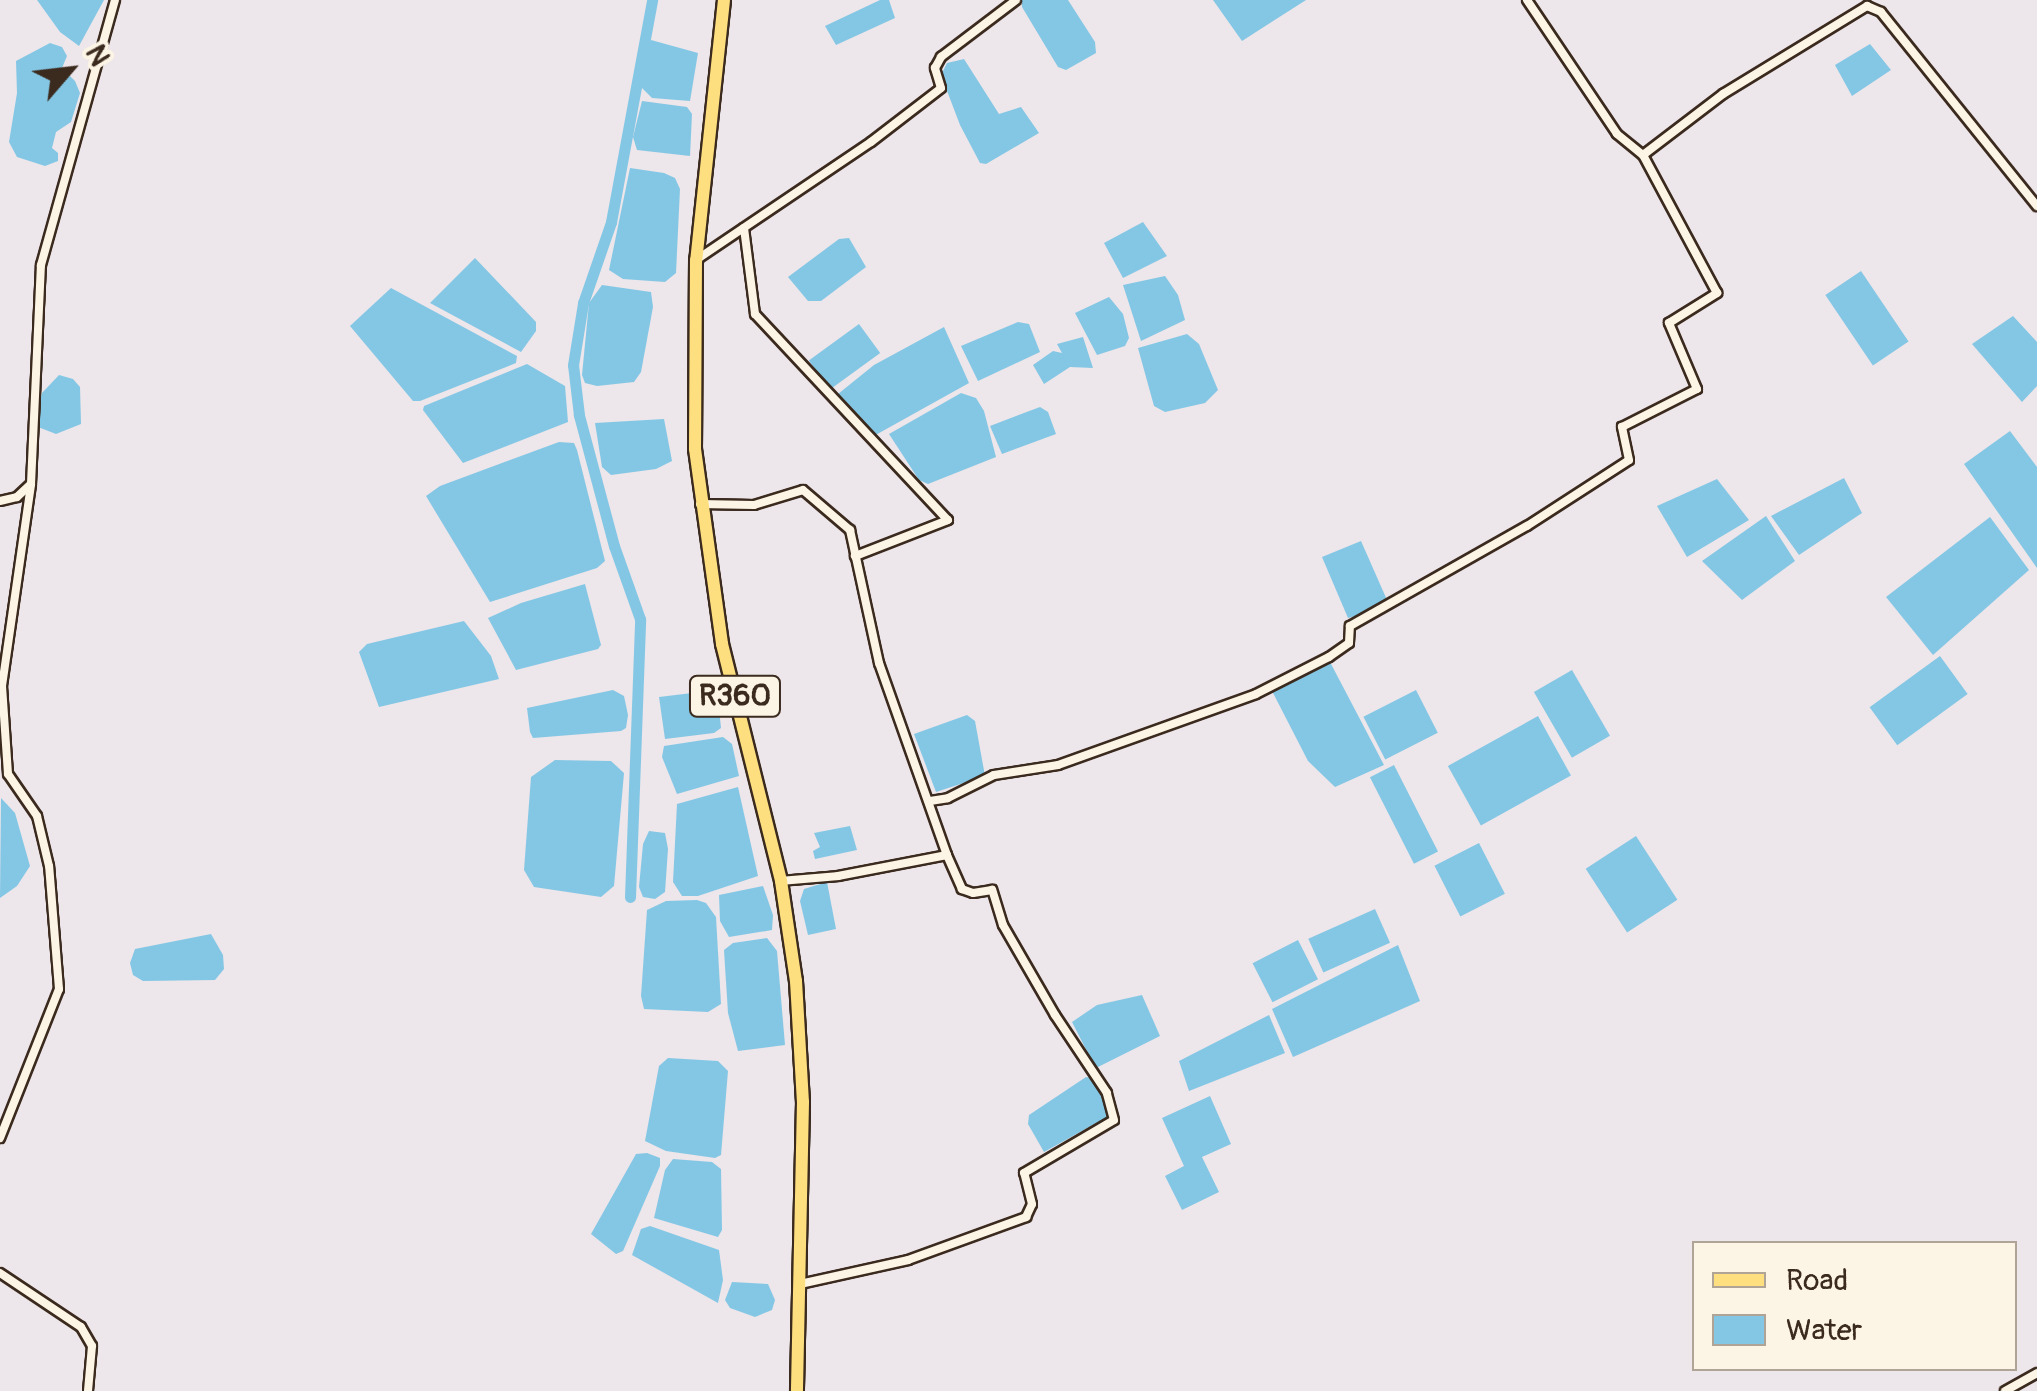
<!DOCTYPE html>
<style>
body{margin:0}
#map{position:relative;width:2037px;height:1391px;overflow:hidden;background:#ede6ea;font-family:Pangolin,sans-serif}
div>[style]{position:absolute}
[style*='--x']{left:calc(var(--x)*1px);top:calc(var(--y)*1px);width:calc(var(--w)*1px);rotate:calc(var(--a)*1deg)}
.water>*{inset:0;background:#84c7e5;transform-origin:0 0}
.canal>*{height:11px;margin:-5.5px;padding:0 5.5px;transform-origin:5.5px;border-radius:5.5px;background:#84c7e5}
.roads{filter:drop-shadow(2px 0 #3b2a1e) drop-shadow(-2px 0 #3b2a1e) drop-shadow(0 2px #3b2a1e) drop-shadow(0 -2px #3b2a1e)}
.minor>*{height:8px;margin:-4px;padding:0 4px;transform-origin:4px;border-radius:4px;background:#fcf5e5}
.primary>*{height:12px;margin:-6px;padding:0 6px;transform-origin:6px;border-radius:6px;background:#fedf80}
span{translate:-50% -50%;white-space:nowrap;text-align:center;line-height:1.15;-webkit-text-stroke:8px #fcf5e5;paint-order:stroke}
.shield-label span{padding:2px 8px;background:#fcf5e5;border:2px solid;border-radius:8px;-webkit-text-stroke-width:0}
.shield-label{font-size:30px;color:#3b2a1e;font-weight:700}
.legend{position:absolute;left:1692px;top:1241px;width:325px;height:130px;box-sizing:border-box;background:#fcf5e5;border:2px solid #afa495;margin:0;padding:12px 18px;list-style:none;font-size:30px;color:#3b2a1e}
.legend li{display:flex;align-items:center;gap:20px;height:50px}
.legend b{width:50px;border:2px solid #afa495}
.north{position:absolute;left:20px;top:20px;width:100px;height:100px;-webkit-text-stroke:8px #fcf5e5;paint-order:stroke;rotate:62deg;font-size:28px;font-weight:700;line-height:40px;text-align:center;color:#3b2a1e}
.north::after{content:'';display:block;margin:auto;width:35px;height:45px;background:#3b2a1e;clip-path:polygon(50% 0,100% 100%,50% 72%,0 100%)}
</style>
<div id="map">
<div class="water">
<div style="clip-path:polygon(37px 0,104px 0,79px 46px,60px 32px)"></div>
<div style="clip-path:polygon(880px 0,889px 0,895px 18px,836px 45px,825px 26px)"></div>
<div style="clip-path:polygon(1022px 0,1068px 0,1095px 42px,1096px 53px,1066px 70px,1058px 67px,1022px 7px)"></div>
<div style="clip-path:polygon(1213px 0,1306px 0,1242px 41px)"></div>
<div style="clip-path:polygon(651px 40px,698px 53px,690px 101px,652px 98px,641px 87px,641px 63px)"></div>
<div style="clip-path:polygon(50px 43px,62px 47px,67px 56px,62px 68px,75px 81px,80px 93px,71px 122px,56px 132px,52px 148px,58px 153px,58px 161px,45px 166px,17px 157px,9px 142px,17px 93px,16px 61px)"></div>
<div style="clip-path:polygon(1870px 44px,1891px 70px,1852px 96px,1835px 65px)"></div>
<div style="clip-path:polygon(964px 59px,999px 114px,1021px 107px,1039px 133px,986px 164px,980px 163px,960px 125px,941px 75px,947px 63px)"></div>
<div style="clip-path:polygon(642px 101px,687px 107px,692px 114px,690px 156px,637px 150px,633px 137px)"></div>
<div style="clip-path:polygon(630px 168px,664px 173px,675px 178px,680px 189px,676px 273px,665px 282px,623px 279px,609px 270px)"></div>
<div style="clip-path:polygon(1143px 222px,1167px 256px,1123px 278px,1104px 243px)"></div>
<div style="clip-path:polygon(849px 238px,866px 267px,821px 301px,808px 301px,788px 277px,839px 239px)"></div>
<div style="clip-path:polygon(475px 258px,536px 322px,536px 331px,521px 352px,430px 303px)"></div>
<div style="left:1861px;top:271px;width:85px;height:43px;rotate:56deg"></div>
<div style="clip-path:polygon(1165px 276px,1178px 295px,1185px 320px,1141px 341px,1123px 285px)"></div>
<div style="clip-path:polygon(602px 285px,651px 292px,653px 307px,641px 372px,634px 382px,597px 386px,585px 383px,582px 375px,589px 303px)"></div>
<div style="clip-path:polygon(391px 288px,517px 356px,516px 363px,420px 401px,413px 401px,350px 326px)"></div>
<div style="clip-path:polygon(1109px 297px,1123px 314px,1129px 338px,1125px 346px,1097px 355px,1075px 313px)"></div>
<div style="clip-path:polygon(2013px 316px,2037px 342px,2037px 386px,2022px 402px,1972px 344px)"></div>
<div style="clip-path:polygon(1018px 322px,1029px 324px,1040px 352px,978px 381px,961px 346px)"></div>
<div style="left:859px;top:324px;width:36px;height:62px;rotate:54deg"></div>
<div style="clip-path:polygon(944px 327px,969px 383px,872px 437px,838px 394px,874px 365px)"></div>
<div style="clip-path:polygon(1187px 334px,1199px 344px,1218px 390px,1205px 403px,1165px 412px,1154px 406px,1138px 348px)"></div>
<div style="clip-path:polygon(1083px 337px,1093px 368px,1070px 367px,1044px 384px,1033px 365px,1053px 351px,1062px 353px,1057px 344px)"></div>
<div style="clip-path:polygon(527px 364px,565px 386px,568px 422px,463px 463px,423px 410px,424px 406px)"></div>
<div style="clip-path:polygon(59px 375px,73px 379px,80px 387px,81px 424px,56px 434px,38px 427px,39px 404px,42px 393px)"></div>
<div style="clip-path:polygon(961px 393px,976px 398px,984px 411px,996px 457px,928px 484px,919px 480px,889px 434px)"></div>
<div style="clip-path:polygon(1040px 407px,1048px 412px,1056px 434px,1002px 454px,990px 426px)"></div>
<div style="clip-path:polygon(664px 419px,672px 461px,656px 469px,611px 475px,602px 467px,595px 423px)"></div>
<div style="clip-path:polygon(2010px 431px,2037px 467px,2037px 568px,1964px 464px)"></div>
<div style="clip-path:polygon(559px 442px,574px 443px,577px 450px,605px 561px,597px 568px,490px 602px,426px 496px,440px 486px)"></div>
<div style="clip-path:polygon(1844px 478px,1862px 513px,1799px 555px,1771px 516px)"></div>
<div style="clip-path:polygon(1717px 479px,1749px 520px,1687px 557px,1657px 506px)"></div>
<div style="clip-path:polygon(1766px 516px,1795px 561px,1742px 600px,1702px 561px)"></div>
<div style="clip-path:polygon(1990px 517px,2029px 570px,1933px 655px,1886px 597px)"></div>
<div style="clip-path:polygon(1361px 541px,1387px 600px,1368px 613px,1348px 618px,1322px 557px)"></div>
<div style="clip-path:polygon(585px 584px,601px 645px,598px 649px,516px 670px,488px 618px,521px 603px)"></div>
<div style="clip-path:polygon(464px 621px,491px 656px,499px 679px,379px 707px,359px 652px,367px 644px)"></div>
<div style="left:1940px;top:656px;width:47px;height:87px;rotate:54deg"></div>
<div style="clip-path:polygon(1330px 662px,1384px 765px,1335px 787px,1308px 761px,1271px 689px)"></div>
<div style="left:1572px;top:670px;width:76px;height:44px;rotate:60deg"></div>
<div style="clip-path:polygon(613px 690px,624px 696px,628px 715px,626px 728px,621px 731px,533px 738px,530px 732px,527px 708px)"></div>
<div style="clip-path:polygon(717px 690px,721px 728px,714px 733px,665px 739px,659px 697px)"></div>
<div style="left:1416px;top:690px;width:48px;height:59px;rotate:63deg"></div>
<div style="clip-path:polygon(967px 715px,975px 721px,985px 776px,936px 792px,914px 734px)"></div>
<div style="left:1538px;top:716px;width:68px;height:103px;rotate:61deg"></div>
<div style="clip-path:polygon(723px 737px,732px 744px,739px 776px,677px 794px,662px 757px,664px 746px)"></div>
<div style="clip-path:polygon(555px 760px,611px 761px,624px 773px,614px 886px,601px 897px,534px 887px,524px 870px,531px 777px)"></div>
<div style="left:1394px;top:765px;width:97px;height:27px;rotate:63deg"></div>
<div style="clip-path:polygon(738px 787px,758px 876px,698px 896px,682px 896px,673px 882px,677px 804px)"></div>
<div style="clip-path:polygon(1px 798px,15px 813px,30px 866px,17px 886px,0 898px)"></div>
<div style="clip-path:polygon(850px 826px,857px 850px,815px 859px,813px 851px,820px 847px,814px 833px)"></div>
<div style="clip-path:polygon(649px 831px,665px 833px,668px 849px,665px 892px,655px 899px,643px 897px,639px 887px,643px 844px)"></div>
<div style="left:1636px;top:836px;width:76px;height:60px;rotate:57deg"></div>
<div style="left:1479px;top:843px;width:57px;height:50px;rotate:63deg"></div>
<div style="clip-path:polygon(827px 882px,836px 929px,808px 935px,800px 901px,804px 889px)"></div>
<div style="clip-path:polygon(763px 886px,773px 915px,772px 930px,729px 937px,720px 921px,719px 895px)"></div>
<div style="clip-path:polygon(697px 900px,706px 903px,716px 917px,721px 1004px,708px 1012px,644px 1009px,641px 996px,647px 910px,666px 901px)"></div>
<div style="left:1375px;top:909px;width:37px;height:73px;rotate:66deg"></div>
<div style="clip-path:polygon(211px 934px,223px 955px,224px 969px,215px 980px,143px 981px,133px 975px,130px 963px,135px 949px)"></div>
<div style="clip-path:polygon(767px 938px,777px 951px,785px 1045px,738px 1051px,728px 1013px,724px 950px,733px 943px)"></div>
<div style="left:1298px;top:940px;width:44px;height:51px;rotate:63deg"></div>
<div style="clip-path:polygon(1398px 945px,1420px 1001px,1293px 1057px,1272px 1009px)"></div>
<div style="clip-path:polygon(1142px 995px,1160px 1036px,1098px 1067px,1094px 1065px,1072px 1022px,1097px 1005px)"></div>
<div style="clip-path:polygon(1269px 1015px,1285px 1053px,1189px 1091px,1179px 1061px)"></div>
<div style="clip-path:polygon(668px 1058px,718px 1061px,728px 1071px,721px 1155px,715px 1158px,666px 1151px,645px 1141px,659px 1066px)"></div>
<div style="clip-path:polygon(1086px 1077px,1095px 1079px,1102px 1090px,1109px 1116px,1044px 1152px,1028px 1124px,1029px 1115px)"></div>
<div style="clip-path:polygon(1210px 1096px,1231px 1144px,1202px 1157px,1219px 1192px,1182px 1210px,1165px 1176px,1184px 1166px,1162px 1118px)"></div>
<div style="clip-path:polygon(647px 1153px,660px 1158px,660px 1166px,623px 1251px,616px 1254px,591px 1234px,636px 1154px)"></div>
<div style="clip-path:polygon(673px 1159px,712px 1162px,721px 1169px,722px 1230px,718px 1237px,654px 1218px,665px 1170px)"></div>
<div style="clip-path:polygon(650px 1226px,719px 1250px,723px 1280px,718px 1303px,632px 1255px,641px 1229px)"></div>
<div style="clip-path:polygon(732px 1282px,768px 1284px,775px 1300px,772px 1310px,755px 1317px,730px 1308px,725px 1300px)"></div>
</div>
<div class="canal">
<div style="--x:630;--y:897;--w:278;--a:-87.9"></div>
<div style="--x:640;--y:619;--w:77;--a:-109.6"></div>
<div style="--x:614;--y:546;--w:136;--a:-105"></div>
<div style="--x:579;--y:415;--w:50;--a:-96.8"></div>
<div style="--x:573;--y:365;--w:63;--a:-80.8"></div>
<div style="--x:583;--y:303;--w:86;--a:-70.9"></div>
<div style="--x:611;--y:222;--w:226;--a:-79.5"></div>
</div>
<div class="roads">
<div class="minor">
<div style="--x:1527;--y:0;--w:161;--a:56.1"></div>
<div style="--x:1617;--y:134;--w:33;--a:39"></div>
<div style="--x:1643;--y:155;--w:101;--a:-37.3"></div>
<div style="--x:1723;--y:94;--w:169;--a:-31.4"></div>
<div style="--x:1867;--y:6;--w:15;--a:23"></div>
<div style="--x:1881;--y:12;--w:249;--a:51.2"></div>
<div style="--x:744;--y:228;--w:87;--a:82.7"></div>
<div style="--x:755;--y:314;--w:282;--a:46.9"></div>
<div style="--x:948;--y:520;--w:100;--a:158.8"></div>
<div style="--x:696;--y:260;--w:211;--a:-34"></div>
<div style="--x:871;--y:142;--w:88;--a:-37.6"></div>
<div style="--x:941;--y:88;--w:21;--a:-107"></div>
<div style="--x:935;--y:68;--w:13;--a:-61"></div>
<div style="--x:941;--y:57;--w:94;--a:-37.2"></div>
<div style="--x:0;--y:501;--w:17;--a:-13"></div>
<div style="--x:17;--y:497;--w:19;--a:-43"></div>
<div style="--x:31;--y:484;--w:219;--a:-87.4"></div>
<div style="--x:41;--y:265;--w:275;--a:-74.4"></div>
<div style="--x:700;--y:504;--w:54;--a:1.1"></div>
<div style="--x:754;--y:505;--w:51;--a:-17"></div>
<div style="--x:803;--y:490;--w:62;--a:40.4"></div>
<div style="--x:850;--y:530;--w:136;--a:77.7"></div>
<div style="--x:879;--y:663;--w:204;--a:70.5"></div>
<div style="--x:947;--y:855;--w:111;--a:169.1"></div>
<div style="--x:838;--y:876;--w:57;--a:175"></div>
<div style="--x:930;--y:801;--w:18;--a:-9"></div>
<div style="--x:948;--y:798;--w:51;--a:-26.6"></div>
<div style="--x:994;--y:775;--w:65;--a:-8.9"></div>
<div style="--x:1058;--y:765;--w:210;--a:-19.7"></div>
<div style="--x:1256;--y:694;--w:82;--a:-26.9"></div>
<div style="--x:1329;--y:657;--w:24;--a:-35"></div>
<div style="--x:1349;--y:643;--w:17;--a:-87"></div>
<div style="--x:1350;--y:626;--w:203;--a:-29.5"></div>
<div style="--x:1527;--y:526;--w:121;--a:-32.9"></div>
<div style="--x:1629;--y:460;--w:34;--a:-102"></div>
<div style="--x:1622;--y:427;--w:84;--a:-26.9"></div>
<div style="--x:1697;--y:389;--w:72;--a:-113"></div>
<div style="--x:1669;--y:323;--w:57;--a:-32"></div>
<div style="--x:1717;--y:293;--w:157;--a:-118.2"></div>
<div style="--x:0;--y:1138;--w:160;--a:-68.4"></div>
<div style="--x:59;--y:989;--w:123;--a:-94.6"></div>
<div style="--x:49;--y:866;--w:51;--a:-103.5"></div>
<div style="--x:37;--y:816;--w:51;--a:-124.6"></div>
<div style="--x:8;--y:774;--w:88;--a:-93.9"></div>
<div style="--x:2;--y:686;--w:204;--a:-81.8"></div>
<div style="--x:0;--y:1273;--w:97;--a:33.7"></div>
<div style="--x:81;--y:1327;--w:22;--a:60"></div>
<div style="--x:92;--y:1346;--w:45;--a:95.1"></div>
<div style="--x:800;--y:1284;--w:111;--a:-12.5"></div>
<div style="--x:908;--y:1260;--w:126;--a:-20"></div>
<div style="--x:1026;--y:1217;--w:14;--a:-65"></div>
<div style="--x:1032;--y:1204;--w:32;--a:-104"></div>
<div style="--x:1024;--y:1173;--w:104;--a:-30.5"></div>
<div style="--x:1114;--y:1120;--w:28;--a:-105"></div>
<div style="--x:1107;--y:1093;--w:94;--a:-123.7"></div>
<div style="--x:1055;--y:1015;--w:104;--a:-120"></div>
<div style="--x:1003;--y:925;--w:37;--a:-107"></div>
<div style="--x:992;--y:890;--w:19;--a:171"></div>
<div style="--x:973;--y:893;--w:12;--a:-160"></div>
<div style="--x:962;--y:889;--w:37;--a:-114"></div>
<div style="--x:2005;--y:1391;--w:37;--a:-29"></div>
</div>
<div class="primary">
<div style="--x:724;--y:0;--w:262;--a:96.1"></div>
<div style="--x:696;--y:260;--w:189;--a:90.3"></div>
<div style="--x:695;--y:449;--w:197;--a:82.1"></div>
<div style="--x:722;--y:644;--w:244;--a:76"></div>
<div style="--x:781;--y:881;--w:101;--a:81.5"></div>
<div style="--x:796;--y:981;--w:121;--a:86.7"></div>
<div style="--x:803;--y:1102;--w:289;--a:91.2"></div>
</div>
</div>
<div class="shield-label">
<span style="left:735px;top:696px">R360</span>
</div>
<ul class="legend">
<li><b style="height:12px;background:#fedf80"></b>Road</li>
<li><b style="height:28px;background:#84c7e5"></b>Water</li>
</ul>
<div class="north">N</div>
</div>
